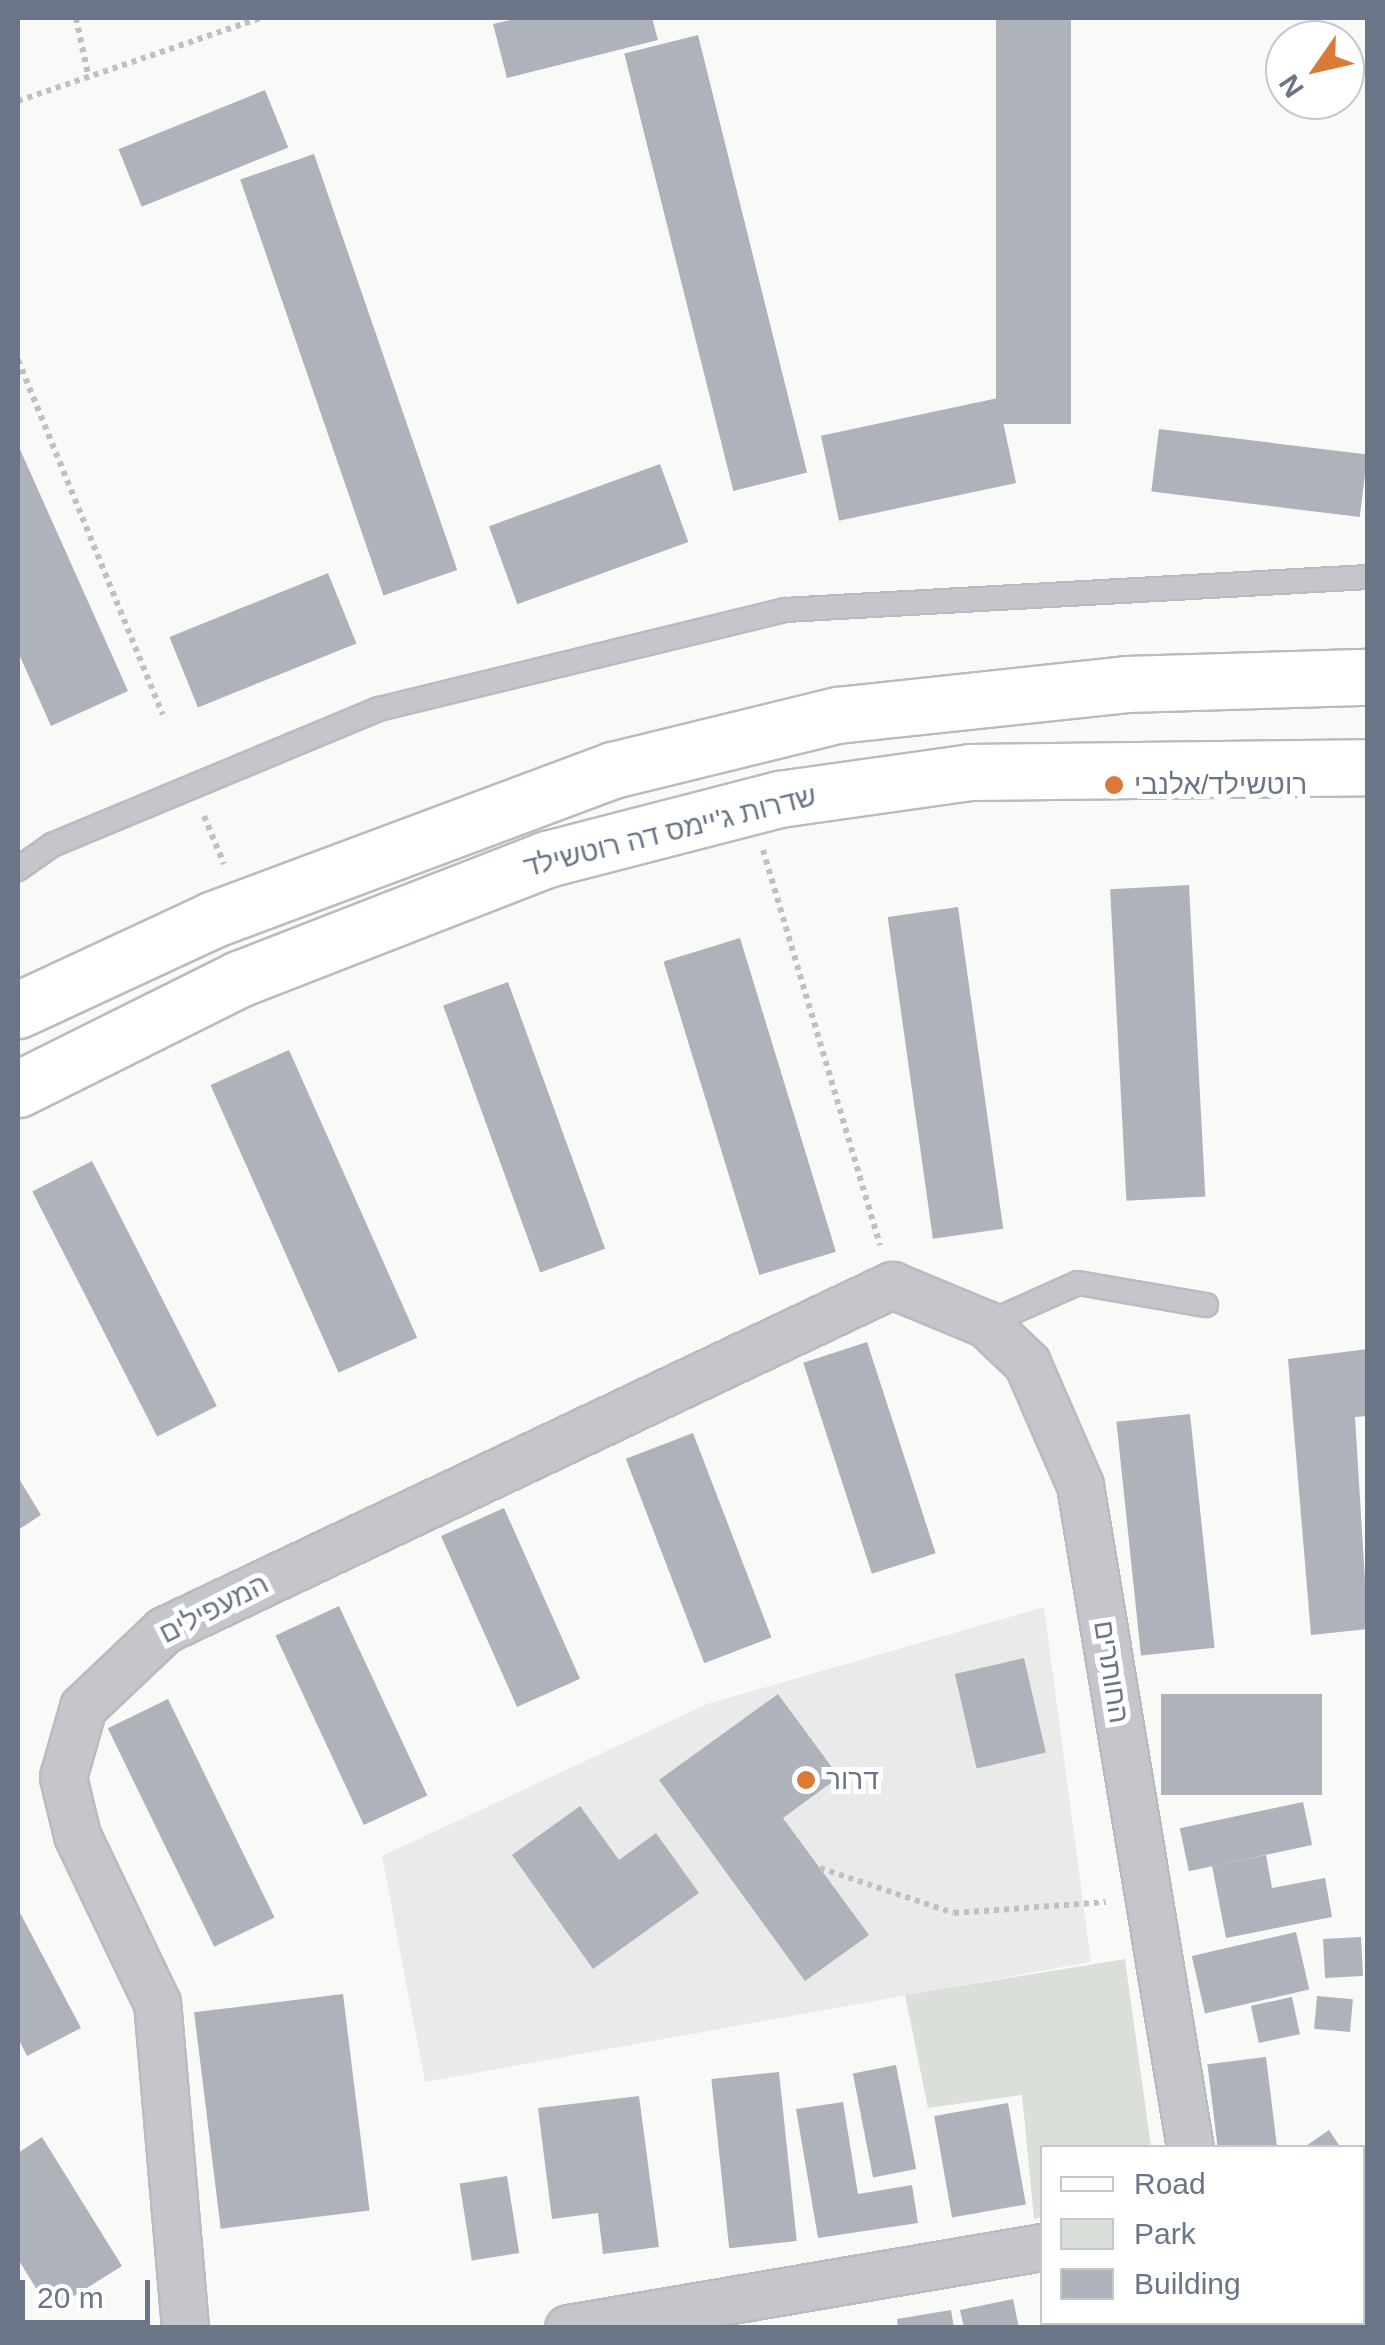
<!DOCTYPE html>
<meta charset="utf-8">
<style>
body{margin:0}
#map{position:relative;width:1385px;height:2345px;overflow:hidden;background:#f9faf8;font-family:Helvetica,"Noto Sans Hebrew",sans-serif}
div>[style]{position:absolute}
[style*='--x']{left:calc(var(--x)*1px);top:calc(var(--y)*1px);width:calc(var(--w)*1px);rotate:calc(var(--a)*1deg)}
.built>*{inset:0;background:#eaeaeb}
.green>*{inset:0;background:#dae0d9}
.building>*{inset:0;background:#aeb3bb;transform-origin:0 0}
.path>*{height:6px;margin-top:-3px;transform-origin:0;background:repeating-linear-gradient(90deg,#bec0c3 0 5px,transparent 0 10px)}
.roads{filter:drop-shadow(2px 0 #b8bcc1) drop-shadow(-2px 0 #b8bcc1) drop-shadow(0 2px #b8bcc1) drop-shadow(0 -2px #b8bcc1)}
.lane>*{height:22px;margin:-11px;padding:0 11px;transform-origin:11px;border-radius:11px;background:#c4c6cb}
.street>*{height:45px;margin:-22.5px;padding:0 22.5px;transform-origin:22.5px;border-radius:22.5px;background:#c4c6cb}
.secondary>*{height:55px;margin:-27.5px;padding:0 27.5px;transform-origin:27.5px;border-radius:27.5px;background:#fff}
.dots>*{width:28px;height:28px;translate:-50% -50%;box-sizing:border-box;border:5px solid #fff;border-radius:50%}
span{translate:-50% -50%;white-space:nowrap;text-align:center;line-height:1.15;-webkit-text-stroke:10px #fff;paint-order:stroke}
.poi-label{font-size:28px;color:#6a7587}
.left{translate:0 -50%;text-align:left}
.street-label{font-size:28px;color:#6a7587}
.frame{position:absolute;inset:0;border:20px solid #6a7587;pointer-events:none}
.legend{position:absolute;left:1040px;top:2145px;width:325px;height:180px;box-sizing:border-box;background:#fff;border:2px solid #c3c8cf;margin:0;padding:12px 18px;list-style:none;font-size:30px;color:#6a7587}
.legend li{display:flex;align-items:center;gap:20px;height:50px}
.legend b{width:50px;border:2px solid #c3c8cf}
.north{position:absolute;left:1265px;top:20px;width:100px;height:100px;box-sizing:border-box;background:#fff;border:2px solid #c3c8cf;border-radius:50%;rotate:236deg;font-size:28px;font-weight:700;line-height:40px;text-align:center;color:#6a7587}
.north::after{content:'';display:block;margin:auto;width:35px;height:45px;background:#db7936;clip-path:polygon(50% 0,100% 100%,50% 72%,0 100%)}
.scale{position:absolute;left:20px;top:2280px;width:130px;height:45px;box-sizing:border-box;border:5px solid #6a7587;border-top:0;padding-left:12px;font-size:30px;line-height:35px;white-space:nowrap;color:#6a7587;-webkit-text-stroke:8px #fff;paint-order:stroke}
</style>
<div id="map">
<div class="built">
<div style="clip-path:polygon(1044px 1607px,1091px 1962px,425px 2082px,382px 1856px,707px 1704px)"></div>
</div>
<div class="green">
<div style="clip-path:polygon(1125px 1959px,1151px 2147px,1042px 2148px,1042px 2217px,1034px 2219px,1022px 2095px,928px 2108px,905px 1995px)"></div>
</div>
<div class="building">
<div style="clip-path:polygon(518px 18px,652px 18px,658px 40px,507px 78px,493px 24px)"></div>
<div style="left:996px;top:18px;width:75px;height:406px"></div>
<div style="left:698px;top:35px;width:451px;height:76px;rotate:76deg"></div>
<div style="left:265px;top:90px;width:62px;height:158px;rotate:68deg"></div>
<div style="left:314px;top:154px;width:440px;height:78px;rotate:71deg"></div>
<div style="left:998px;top:398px;width:87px;height:181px;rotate:78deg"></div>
<div style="left:1159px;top:429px;width:210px;height:63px;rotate:7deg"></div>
<div style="clip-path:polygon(18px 445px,128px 691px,51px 726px,18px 652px)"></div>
<div style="left:660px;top:464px;width:83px;height:182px;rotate:70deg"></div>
<div style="left:328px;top:573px;width:76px;height:171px;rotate:68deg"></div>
<div style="left:1189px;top:885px;width:312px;height:79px;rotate:87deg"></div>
<div style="left:958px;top:907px;width:325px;height:71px;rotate:82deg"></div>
<div style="left:740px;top:938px;width:328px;height:80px;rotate:73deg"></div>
<div style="left:508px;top:982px;width:284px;height:69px;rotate:70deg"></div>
<div style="left:289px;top:1050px;width:315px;height:86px;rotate:66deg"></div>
<div style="left:92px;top:1161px;width:275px;height:67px;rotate:63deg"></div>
<div style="left:867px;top:1342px;width:222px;height:67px;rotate:72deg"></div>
<div style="clip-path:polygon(1368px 1349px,1368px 1416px,1355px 1417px,1368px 1629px,1311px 1635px,1288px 1359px)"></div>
<div style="left:1190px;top:1414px;width:235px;height:74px;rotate:84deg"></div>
<div style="left:693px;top:1433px;width:219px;height:72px;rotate:69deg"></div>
<div style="clip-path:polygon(18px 1477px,41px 1515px,18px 1530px)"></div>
<div style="left:504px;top:1508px;width:187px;height:69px;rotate:66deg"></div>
<div style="left:339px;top:1606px;width:209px;height:70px;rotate:65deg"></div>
<div style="left:1024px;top:1658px;width:97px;height:71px;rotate:77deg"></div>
<div style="clip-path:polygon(778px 1694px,839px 1777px,783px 1818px,869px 1935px,805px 1981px,659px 1780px)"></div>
<div style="left:1161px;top:1694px;width:161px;height:101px"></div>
<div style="left:168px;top:1699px;width:243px;height:67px;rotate:64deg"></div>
<div style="left:1303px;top:1802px;width:44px;height:126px;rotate:78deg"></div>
<div style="clip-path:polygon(580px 1806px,619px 1860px,656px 1833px,699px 1893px,593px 1969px,512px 1855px)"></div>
<div style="clip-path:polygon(1266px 1855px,1272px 1888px,1325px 1878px,1332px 1917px,1226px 1938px,1212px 1866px)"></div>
<div style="clip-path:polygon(18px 1909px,81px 2028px,27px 2056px,18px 2038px)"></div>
<div style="left:1296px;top:1932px;width:59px;height:107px;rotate:77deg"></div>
<div style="left:1361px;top:1937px;width:39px;height:38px;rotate:87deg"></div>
<div style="left:343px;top:1994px;width:218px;height:150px;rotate:83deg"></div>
<div style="left:1317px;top:1996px;width:36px;height:33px;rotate:5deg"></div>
<div style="left:1292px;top:1997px;width:38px;height:42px;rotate:78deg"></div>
<div style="left:1266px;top:2057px;width:92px;height:59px;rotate:83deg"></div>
<div style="left:896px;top:2065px;width:106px;height:44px;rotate:79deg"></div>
<div style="left:779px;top:2072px;width:170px;height:68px;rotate:84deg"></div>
<div style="clip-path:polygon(639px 2096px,659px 2247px,603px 2254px,598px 2213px,552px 2219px,538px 2108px)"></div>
<div style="clip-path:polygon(843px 2102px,858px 2194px,912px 2185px,918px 2223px,818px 2238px,796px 2109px)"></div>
<div style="left:1008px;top:2103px;width:103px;height:75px;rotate:80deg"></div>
<div style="clip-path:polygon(1329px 2130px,1341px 2148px,1303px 2148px)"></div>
<div style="clip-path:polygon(42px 2137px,122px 2266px,50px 2311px,18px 2259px,18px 2153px)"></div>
<div style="left:507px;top:2176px;width:78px;height:48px;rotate:81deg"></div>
<div style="clip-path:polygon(1013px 2299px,1019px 2328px,964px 2328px,960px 2310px)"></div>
<div style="clip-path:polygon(951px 2310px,954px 2328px,898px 2328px,897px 2319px)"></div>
<div style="left:1043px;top:2322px;width:102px;height:6px"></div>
<div style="left:1211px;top:2322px;width:68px;height:6px"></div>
</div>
<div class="path">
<div style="--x:76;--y:18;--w:57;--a:77.9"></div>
<div style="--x:18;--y:101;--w:256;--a:-18.9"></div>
<div style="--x:18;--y:360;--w:383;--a:67.8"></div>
<div style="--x:204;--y:816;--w:52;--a:67.4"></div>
<div style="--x:763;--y:850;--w:412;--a:73.5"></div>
<div style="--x:820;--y:1868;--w:141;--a:18.6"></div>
<div style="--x:954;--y:1913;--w:152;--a:-4.1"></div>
<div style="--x:1172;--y:2322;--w:6;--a:81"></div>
</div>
<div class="roads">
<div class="lane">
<div style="--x:18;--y:869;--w:42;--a:-35.2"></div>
<div style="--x:52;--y:845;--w:354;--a:-22.6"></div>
<div style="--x:379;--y:709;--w:418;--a:-13.7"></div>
<div style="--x:785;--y:610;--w:584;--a:-3.24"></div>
<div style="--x:986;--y:1324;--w:101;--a:-24"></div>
<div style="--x:1078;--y:1283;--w:130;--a:9.8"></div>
</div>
<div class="street">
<div style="--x:1362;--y:2223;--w:6;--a:18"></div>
<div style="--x:185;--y:2328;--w:326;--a:-94.9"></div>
<div style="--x:157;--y:2003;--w:186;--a:-115.5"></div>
<div style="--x:77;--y:1835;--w:60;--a:-103.6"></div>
<div style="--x:63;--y:1777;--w:73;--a:-74.1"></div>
<div style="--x:83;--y:1707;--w:112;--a:-43.5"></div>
<div style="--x:164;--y:1630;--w:806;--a:-25.36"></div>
<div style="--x:892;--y:1285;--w:102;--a:22.5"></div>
<div style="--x:986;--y:1324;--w:57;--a:43.6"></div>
<div style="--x:1027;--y:1363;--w:133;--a:66.5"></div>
<div style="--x:1080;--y:1485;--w:672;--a:80.58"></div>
<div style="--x:568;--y:2328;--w:481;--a:-9.7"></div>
</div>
<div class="secondary">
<div style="--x:18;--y:1010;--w:216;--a:-24.9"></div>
<div style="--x:214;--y:919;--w:426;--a:-20.5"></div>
<div style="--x:613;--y:770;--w:231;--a:-13.8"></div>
<div style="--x:837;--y:715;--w:291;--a:-6.1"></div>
<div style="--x:1126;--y:684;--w:242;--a:-1.7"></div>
<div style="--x:18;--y:1089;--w:247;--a:-26.5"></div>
<div style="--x:239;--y:979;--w:331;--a:-21.3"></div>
<div style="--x:547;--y:859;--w:240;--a:-14.5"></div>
<div style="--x:779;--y:799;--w:193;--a:-8"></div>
<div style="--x:970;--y:772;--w:398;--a:-0.7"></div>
</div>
</div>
<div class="dots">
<div style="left:1114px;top:785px;background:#db7936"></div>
<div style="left:806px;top:1780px;background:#db7936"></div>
</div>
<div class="poi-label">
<span class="left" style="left:1134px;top:785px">רוטשילד/אלנבי</span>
<span class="left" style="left:826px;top:1780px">דרור</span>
</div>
<div class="street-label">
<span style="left:670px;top:832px;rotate:-14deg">שדרות ג'יימס דה רוטשילד</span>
<span style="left:214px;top:1609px;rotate:-27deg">המעפילים</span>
<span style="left:1111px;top:1672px;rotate:81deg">החותרים</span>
</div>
<div class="frame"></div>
<ul class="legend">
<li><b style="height:12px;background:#fff"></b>Road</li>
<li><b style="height:28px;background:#dae0d9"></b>Park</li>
<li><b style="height:28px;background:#aeb3bb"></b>Building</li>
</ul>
<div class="north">N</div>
<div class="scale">20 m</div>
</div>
